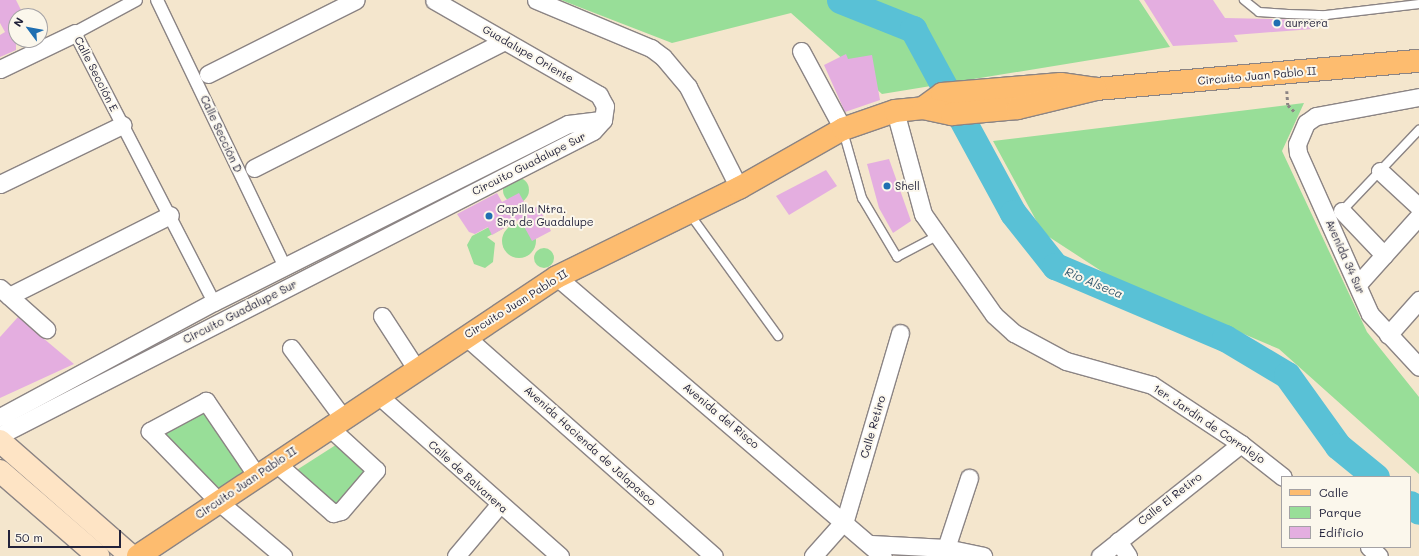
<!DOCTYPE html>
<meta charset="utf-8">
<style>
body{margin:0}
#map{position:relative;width:1419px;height:556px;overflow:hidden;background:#f4e6cd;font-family:Mali,sans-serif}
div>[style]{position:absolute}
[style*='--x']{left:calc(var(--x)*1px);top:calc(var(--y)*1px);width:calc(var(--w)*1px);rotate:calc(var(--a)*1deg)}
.green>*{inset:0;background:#98de98}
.round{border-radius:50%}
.river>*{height:27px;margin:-13.5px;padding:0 13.5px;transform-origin:13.5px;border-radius:13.5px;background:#59c1d6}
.building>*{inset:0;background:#e4aee0}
.path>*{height:2.5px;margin-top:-1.25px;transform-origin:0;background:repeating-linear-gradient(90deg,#8b8484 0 3px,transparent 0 6px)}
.roads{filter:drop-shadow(1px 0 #8b8484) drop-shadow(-1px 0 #8b8484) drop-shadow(0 1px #8b8484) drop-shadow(0 -1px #8b8484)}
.service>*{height:8px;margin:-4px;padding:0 4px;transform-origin:4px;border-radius:4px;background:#fff}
.pedestrian>*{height:12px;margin:-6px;padding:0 6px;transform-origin:6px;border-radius:6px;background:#fff}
.minor>*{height:17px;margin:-8.5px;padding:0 8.5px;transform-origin:8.5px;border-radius:8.5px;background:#fff}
.secondary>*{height:22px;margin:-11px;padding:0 11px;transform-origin:11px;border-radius:11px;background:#fee4c5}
.primary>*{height:22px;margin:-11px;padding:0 11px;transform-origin:11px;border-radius:11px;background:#fdbc6f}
.dots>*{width:11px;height:11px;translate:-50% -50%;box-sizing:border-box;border:2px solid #fbf7ec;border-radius:50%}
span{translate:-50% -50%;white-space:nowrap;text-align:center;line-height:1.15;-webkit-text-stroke:4px #fbf7ec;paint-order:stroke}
.poi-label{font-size:11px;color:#22223b}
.left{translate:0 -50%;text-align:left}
.street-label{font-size:11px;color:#22223b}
.water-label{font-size:12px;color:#355a71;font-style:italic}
.legend{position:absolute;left:1281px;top:476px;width:130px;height:72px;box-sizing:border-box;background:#fbf7ec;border:1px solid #a4a2a5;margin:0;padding:5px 7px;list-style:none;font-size:12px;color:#22223b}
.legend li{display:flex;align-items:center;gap:8px;height:20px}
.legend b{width:20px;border:1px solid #a4a2a5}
.north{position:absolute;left:8px;top:8px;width:40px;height:40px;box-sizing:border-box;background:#fbf7ec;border:1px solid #a4a2a5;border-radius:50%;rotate:302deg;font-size:11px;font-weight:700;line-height:16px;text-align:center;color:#22223b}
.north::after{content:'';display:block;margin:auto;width:14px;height:18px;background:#1f6fb2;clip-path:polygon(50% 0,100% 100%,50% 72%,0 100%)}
.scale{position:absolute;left:8px;top:530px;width:113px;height:18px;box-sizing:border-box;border:2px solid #22223b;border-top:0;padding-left:5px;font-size:12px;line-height:14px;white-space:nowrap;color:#22223b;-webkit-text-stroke:3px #fbf7ec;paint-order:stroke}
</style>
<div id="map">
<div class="green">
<div style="clip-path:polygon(561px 0,1139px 0,1170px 47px,882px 94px,791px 13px,672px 43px)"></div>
<div style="clip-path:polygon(1304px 103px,1282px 151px,1367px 332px,1419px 397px,1419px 474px,1279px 349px,1112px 278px,1043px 233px,993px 141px)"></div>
<div class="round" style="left:503px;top:177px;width:26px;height:26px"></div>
<div style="clip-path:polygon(508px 217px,512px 224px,487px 237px,495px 243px,493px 262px,485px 268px,474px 264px,467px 245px,472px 236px)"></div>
<div class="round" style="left:502px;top:224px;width:34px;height:34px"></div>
<div class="round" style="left:534px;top:248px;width:20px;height:20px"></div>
<div style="clip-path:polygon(205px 404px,252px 475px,225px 493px,153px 431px)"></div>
<div style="clip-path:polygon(342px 441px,374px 470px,337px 512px,292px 473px)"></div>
</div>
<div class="river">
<div style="--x:840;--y:0;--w:79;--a:21.7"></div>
<div style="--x:913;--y:29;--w:209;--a:61.5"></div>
<div style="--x:1013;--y:213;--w:68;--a:51.6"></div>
<div style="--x:1055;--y:266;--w:185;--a:23"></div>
<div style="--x:1225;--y:338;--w:72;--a:30.8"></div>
<div style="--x:1287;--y:375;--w:87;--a:54.3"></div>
<div style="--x:1338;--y:446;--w:49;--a:39.2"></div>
<div style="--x:1410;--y:504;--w:11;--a:38"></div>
</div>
<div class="building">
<div style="clip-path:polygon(0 0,16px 0,24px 16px,16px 16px,16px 50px,0 57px,0 35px,5px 32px,0 23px)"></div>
<div style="clip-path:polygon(1144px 0,1213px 0,1225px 18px,1312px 20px,1313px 29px,1234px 35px,1238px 42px,1173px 46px)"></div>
<div style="clip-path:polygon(846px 54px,848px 59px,872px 55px,880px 100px,845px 112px,824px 65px)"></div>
<div style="clip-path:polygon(889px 159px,911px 221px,893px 233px,879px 208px,867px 164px)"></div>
<div style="clip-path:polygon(826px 170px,837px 186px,789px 215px,776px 196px)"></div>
<div style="clip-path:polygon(497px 193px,502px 202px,519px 193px,529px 211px,538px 206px,551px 231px,532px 241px,520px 219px,492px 235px,488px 227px,475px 234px,469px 232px,457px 214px)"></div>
<div style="clip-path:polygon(18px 317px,74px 364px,0 398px,0 337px)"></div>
</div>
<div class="path">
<div style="--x:1287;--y:91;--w:14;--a:86"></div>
<div style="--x:1288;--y:105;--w:10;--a:45"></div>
</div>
<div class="roads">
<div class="service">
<div style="--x:1244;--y:0;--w:19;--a:39"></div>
<div style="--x:1259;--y:12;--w:29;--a:4"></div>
<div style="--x:1288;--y:14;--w:38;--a:2"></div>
<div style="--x:1326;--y:15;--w:94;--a:-6.7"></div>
<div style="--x:843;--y:131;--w:70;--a:74.2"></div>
<div style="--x:862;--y:198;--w:69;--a:59.3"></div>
<div style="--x:897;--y:257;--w:45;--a:-27.7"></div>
<div style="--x:1342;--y:211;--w:112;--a:-46.5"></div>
<div style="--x:689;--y:213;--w:152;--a:54.1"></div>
</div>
<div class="pedestrian">
<div style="--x:136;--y:0;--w:69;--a:151.6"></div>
<div style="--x:75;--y:33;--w:303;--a:62.7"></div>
<div style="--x:157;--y:0;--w:296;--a:64.4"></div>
</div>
<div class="minor">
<div style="--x:536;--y:0;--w:125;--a:22.7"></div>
<div style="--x:651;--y:48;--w:15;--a:37"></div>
<div style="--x:663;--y:57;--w:39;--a:50"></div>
<div style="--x:688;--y:87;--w:113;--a:63.2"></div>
<div style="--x:801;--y:51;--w:89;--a:61.7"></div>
<div style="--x:0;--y:69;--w:83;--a:-25.6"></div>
<div style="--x:208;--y:74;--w:165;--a:-26.6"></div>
<div style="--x:1419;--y:97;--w:105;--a:169.5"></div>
<div style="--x:1316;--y:116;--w:12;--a:145"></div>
<div style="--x:1306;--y:123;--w:23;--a:113"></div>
<div style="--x:1297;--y:144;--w:9;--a:84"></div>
<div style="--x:1298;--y:153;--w:176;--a:65.9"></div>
<div style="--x:1370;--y:314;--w:72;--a:47.2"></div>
<div style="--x:895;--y:111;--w:107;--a:74.8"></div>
<div style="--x:923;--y:214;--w:123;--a:54.9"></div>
<div style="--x:994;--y:315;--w:27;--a:42"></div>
<div style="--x:1014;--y:333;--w:59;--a:28.3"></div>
<div style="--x:1066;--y:361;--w:89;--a:15.6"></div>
<div style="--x:1152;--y:385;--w:107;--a:33.5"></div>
<div style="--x:1241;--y:444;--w:53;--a:38.2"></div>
<div style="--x:254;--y:168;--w:280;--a:-26.9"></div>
<div style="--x:1380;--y:171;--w:53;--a:42.7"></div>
<div style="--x:0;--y:184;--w:136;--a:-25.8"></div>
<div style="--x:1342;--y:211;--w:61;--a:46.3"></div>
<div style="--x:557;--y:277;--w:429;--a:40.6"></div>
<div style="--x:1358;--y:284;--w:91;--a:-48.1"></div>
<div style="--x:0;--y:288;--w:62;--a:41.7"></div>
<div style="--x:9;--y:296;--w:180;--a:-26.7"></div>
<div style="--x:382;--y:316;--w:64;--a:57.1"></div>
<div style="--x:1388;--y:335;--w:47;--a:-48.5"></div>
<div style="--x:465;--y:336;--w:332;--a:41.5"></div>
<div style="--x:291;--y:348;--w:87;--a:53.4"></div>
<div style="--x:378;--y:395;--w:243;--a:41.5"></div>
<div style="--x:0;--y:417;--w:243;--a:-28.3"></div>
<div style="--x:214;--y:302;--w:396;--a:-26.7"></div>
<div style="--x:568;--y:124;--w:35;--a:-7"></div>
<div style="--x:0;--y:435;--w:666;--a:-27.14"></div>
<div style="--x:593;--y:131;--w:15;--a:-48"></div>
<div style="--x:603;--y:120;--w:14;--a:-82"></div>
<div style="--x:605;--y:106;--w:13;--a:-119"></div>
<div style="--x:599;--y:95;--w:190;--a:-150.1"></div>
<div style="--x:276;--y:463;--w:76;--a:41.3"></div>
<div style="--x:333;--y:513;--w:8;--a:-14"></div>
<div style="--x:341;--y:511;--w:54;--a:-49.5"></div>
<div style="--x:376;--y:470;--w:64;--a:-137.5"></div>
<div style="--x:257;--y:476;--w:91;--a:-124.2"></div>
<div style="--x:206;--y:401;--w:64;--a:151.8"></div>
<div style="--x:150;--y:431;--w:99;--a:45.8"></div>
<div style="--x:219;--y:502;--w:84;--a:40.2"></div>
<div style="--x:1118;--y:541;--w:18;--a:56"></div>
<div style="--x:871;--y:544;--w:75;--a:3.1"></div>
<div style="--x:946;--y:548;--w:38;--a:12"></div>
<div style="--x:1369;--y:547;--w:13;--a:42"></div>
<div style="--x:946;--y:548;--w:74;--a:-71.8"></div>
<div style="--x:456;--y:556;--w:67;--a:-49.9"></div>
<div style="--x:813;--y:556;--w:48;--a:-48.4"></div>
<div style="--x:845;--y:520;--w:195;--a:-73.6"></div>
<div style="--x:1100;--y:556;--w:180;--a:-38.5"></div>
</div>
<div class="secondary">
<div style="--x:0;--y:441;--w:174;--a:41.3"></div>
<div style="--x:0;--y:471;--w:130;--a:40.9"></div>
</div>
<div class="primary">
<div style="--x:923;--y:108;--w:24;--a:-36"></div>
<div style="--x:942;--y:94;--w:119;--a:-4.8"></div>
<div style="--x:1061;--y:84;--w:35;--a:8"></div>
<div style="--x:1096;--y:89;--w:324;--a:-5"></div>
<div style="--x:138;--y:556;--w:503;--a:-33.66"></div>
<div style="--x:557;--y:277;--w:203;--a:-26.1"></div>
<div style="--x:739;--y:188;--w:120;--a:-29.6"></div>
<div style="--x:843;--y:129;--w:55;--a:-19.1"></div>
<div style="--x:895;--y:111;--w:28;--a:-6"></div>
<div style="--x:923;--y:108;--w:30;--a:12"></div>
<div style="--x:952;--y:114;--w:66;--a:-5.2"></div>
<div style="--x:1018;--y:108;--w:80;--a:-13.7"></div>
</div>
</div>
<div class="dots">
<div style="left:1277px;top:23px;background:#1f6fb2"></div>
<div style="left:887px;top:186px;background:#1f6fb2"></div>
<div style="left:489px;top:216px;background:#1f6fb2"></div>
</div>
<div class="poi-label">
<span class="left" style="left:1285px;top:23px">aurrera</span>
<span class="left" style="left:895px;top:186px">Shell</span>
<span class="left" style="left:497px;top:216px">Capilla Ntra.<br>Sra de Guadalupe</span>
</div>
<div class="street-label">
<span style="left:528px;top:54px;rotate:30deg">Guadalupe Oriente</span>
<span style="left:96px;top:74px;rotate:63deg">Calle Sección E</span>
<span style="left:1257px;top:76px;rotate:-5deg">Circuito Juan Pablo II</span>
<span style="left:221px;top:134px;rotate:65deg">Calle Sección D</span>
<span style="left:529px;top:164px;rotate:-27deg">Circuito Guadalupe Sur</span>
<span style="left:1345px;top:257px;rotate:66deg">Avenida 34 Sur</span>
<span style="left:516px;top:304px;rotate:-32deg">Circuito Juan Pablo II</span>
<span style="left:240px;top:312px;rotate:-27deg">Circuito Guadalupe Sur</span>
<span style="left:721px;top:416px;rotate:40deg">Avenida del Risco</span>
<span style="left:1209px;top:424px;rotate:34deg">1er. Jardín de Corralejo</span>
<span style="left:873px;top:427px;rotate:-74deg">Calle Retiro</span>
<span style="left:590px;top:446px;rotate:42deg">Avenida Hacienda de Jalapasco</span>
<span style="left:468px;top:477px;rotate:42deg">Calle de Balvanera</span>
<span style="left:246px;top:483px;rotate:-34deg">Circuito Juan Pablo II</span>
<span style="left:1170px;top:499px;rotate:-38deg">Calle El Retiro</span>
</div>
<div class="water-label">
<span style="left:1094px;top:283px;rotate:23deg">Rio Alseca</span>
</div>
<ul class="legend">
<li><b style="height:5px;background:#fdbc6f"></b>Calle</li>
<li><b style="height:11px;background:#98de98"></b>Parque</li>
<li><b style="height:11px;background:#e4aee0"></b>Edificio</li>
</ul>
<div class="north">N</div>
<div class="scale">50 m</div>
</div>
